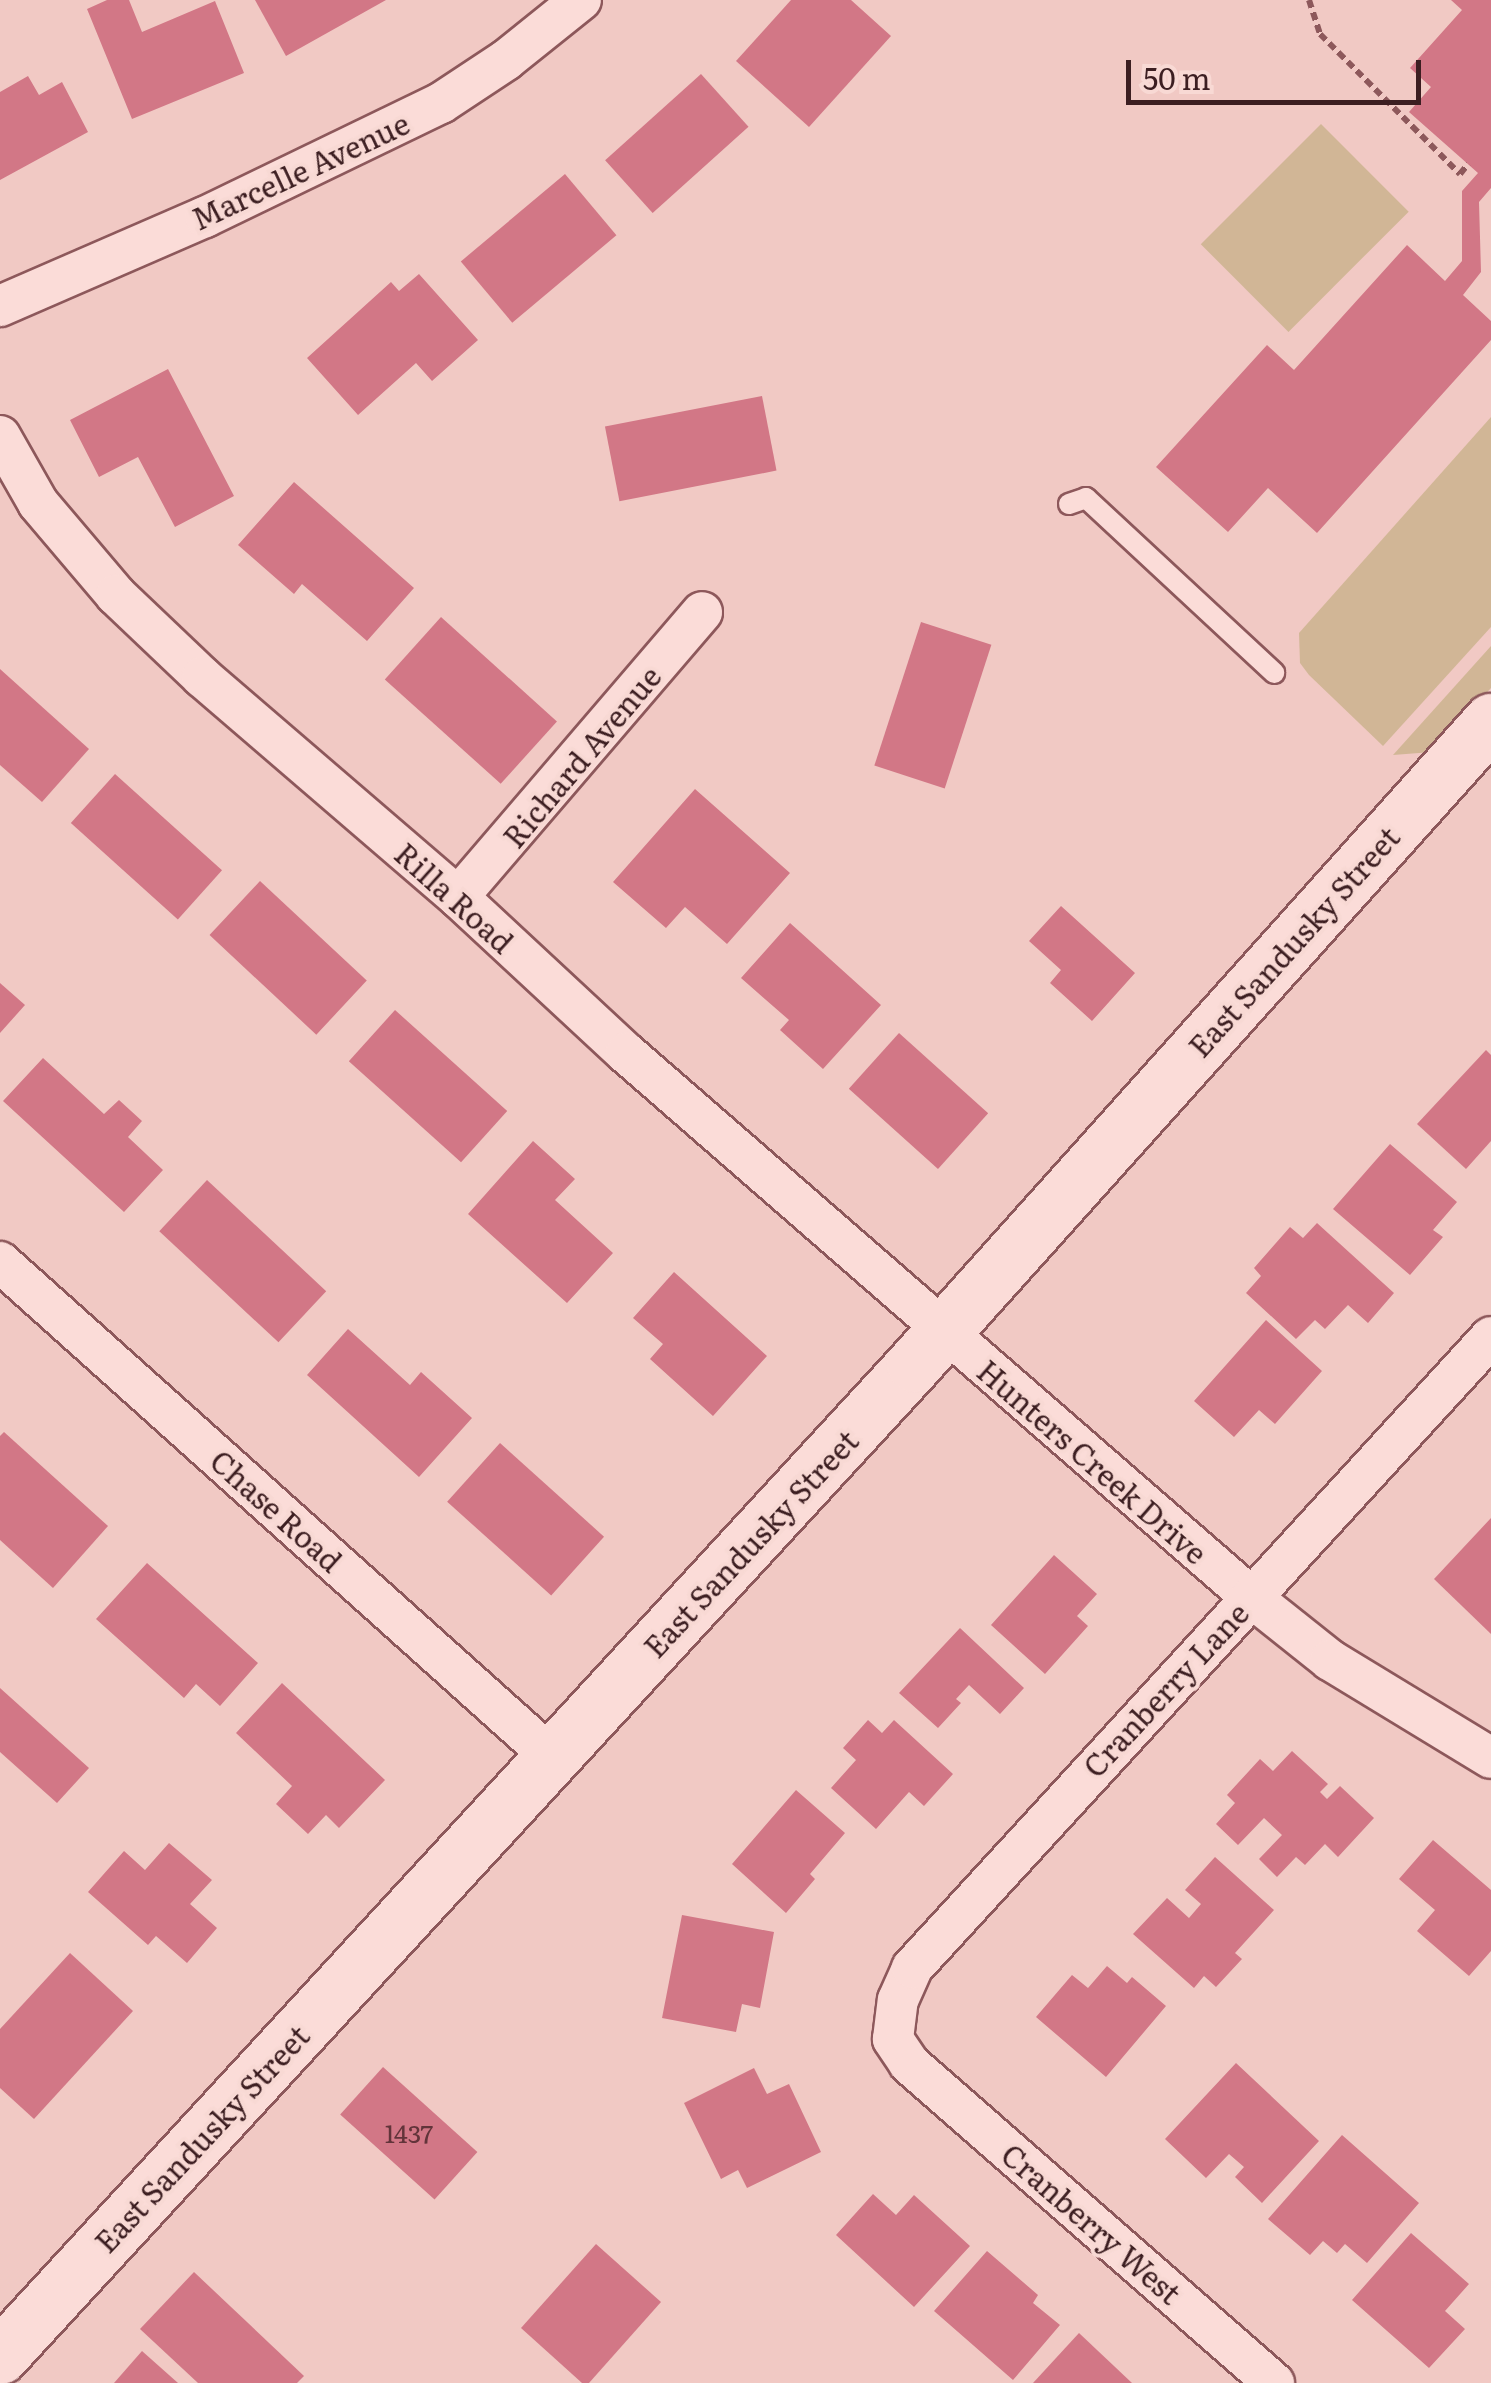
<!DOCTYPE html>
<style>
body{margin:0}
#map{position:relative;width:1491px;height:2383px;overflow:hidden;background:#f1c9c4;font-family:Literata,serif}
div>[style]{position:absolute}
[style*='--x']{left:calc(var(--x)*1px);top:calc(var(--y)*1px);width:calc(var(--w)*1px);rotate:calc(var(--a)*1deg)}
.green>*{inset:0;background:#d1b696;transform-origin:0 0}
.building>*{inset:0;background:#d27786;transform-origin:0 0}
.path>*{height:6px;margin-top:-3px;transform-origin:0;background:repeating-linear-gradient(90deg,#8d585b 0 8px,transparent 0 13px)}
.roads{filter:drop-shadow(2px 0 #8d585b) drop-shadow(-2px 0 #8d585b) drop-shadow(0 2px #8d585b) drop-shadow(0 -2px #8d585b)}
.service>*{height:20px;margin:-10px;padding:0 10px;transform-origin:10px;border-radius:10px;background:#fbdcd8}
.minor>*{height:40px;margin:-20px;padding:0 20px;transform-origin:20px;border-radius:20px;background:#fbdcd8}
.secondary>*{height:55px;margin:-27.5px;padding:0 27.5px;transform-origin:27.5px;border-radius:27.5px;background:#fbdcd8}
span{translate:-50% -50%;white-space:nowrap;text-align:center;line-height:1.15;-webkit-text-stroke:8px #f8d9d4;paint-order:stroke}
.number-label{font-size:25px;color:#62343a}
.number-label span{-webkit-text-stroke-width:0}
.street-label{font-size:30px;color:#3c1e21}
.scale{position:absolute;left:1126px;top:60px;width:295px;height:45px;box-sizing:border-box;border:5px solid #3c1e21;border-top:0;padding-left:12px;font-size:30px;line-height:35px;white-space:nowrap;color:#3c1e21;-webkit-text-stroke:8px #f8d9d4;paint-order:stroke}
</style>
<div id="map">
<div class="green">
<div style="left:1321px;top:124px;width:124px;height:170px;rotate:45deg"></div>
<div style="clip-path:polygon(1491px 417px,1491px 627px,1383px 746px,1309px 675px,1300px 663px,1299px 633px)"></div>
<div style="clip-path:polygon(1491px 646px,1491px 688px,1432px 752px,1393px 755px)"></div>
</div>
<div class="building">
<div style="clip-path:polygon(107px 0,129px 0,142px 32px,215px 1px,244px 73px,132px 119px,87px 9px)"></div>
<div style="clip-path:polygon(255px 0,386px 0,286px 56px)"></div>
<div style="clip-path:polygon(791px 0,851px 0,891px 36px,809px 127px,736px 61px)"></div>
<div style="clip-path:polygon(1451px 0,1491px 0,1491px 188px,1479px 202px,1481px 272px,1463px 295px,1491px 321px,1491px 340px,1317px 533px,1268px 488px,1228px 532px,1156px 467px,1267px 345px,1294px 370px,1407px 245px,1445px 281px,1462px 261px,1462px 191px,1478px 173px,1409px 112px,1431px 87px,1410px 68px,1462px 10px)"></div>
<div style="left:701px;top:74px;width:71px;height:129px;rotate:48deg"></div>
<div style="clip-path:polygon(28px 76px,39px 95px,62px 82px,88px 132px,0 180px,0 92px)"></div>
<div style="left:565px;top:174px;width:80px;height:136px;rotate:50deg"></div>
<div style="clip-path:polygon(419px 274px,478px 340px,432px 381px,416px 363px,358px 415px,307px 358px,391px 282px,399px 291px)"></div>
<div style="clip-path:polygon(168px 369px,234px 496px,175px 527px,138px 457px,99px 477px,70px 420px)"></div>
<div style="left:762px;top:396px;width:76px;height:160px;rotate:79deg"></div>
<div style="clip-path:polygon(294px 482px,414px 588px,367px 641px,302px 584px,294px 594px,238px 545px)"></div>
<div style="left:441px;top:617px;width:156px;height:84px;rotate:42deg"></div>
<div style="left:921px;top:622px;width:74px;height:151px;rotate:18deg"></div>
<div style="clip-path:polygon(0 669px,89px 749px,42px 802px,0 765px)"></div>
<div style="left:115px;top:774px;width:144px;height:66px;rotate:42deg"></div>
<div style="clip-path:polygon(695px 789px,790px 873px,727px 944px,685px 907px,666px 928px,613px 882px)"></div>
<div style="left:260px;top:881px;width:146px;height:74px;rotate:43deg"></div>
<div style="clip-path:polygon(1061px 906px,1135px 973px,1092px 1021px,1050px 983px,1061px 970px,1029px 941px)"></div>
<div style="clip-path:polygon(790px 923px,881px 1005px,823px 1069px,780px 1030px,789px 1020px,741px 978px)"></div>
<div style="clip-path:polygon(0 983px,25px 1005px,0 1033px)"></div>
<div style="left:395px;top:1010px;width:151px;height:69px;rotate:42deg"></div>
<div style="left:899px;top:1033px;width:120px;height:75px;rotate:42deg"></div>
<div style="clip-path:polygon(1486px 1050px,1491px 1055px,1491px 1141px,1466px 1169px,1417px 1124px)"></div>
<div style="clip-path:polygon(43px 1058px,104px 1114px,119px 1100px,142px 1121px,128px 1137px,163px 1170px,124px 1212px,3px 1101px)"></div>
<div style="clip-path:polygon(533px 1141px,575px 1179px,555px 1200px,613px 1253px,567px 1303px,468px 1214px)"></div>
<div style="clip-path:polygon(1390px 1144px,1457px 1202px,1433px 1230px,1443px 1237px,1410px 1275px,1333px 1209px)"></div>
<div style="left:207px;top:1180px;width:163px;height:70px;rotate:43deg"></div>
<div style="clip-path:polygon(1317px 1223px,1394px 1293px,1368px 1323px,1348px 1305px,1325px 1329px,1315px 1320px,1296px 1339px,1246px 1293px,1261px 1276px,1254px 1268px,1290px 1227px,1303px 1238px)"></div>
<div style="clip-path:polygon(674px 1272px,767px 1356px,713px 1416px,650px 1359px,663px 1344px,633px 1318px)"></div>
<div style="clip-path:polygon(1266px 1320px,1322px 1371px,1275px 1424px,1259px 1410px,1234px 1437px,1194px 1401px)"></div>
<div style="clip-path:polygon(348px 1329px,410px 1385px,421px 1372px,472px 1418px,419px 1477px,307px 1375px)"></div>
<div style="clip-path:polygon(4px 1432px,108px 1526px,53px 1588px,0 1540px,0 1436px)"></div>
<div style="left:500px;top:1443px;width:140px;height:79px;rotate:42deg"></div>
<div style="clip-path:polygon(1491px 1518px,1491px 1634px,1434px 1579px)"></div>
<div style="clip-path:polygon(1054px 1555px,1097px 1594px,1077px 1616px,1088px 1626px,1045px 1674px,991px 1625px)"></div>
<div style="clip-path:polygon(147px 1563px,258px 1663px,220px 1706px,196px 1684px,184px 1698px,96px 1619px)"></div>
<div style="clip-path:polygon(960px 1628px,1024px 1688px,1000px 1714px,969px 1685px,956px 1699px,961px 1703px,938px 1728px,899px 1693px)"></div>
<div style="clip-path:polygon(282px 1683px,385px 1780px,339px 1828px,326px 1815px,308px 1834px,276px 1804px,292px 1786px,236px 1733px)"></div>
<div style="clip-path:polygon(0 1688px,89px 1768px,57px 1803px,0 1752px)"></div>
<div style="clip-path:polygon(868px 1720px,882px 1733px,894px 1720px,953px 1774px,924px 1806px,909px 1792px,876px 1829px,831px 1788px,856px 1760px,843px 1748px)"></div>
<div style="clip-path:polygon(1292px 1751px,1328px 1784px,1320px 1792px,1327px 1799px,1340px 1786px,1374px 1818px,1338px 1857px,1325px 1844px,1305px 1865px,1296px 1857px,1277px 1877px,1259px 1859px,1282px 1835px,1264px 1818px,1238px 1845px,1216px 1824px,1235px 1803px,1227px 1795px,1260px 1759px,1273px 1771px)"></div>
<div style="clip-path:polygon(796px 1790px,845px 1833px,810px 1874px,815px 1879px,786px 1913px,732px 1864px)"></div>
<div style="clip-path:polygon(1433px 1840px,1491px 1890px,1491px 1951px,1469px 1976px,1417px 1931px,1435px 1910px,1399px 1879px)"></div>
<div style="clip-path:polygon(169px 1843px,212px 1880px,190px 1904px,217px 1928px,187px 1963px,156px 1936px,148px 1945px,88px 1892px,124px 1851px,145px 1870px)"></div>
<div style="clip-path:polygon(1215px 1857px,1274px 1910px,1235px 1953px,1242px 1959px,1216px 1987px,1204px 1976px,1194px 1988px,1133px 1934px,1167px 1898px,1189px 1918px,1201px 1904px,1185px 1890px)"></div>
<div style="clip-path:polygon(682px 1915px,774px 1932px,760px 2008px,742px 2004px,736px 2032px,662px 2018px)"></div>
<div style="clip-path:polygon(70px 1953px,133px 2011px,34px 2119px,0 2088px,0 2029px)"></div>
<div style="clip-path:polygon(1107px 1966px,1127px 1983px,1132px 1977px,1166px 2006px,1106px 2077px,1036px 2017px,1072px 1975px,1088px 1988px)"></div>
<div style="clip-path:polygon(1236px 2063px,1319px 2141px,1262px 2203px,1235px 2177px,1244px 2167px,1229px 2154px,1206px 2178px,1165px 2139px)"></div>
<div style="left:383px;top:2067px;width:127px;height:64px;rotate:42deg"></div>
<div style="clip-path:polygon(754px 2068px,767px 2094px,789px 2084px,821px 2152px,747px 2188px,738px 2170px,721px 2179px,684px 2103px)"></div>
<div style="clip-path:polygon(1342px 2135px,1419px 2203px,1367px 2263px,1345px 2244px,1337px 2253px,1323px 2241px,1310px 2255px,1268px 2219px)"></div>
<div style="clip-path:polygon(873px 2194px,896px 2215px,914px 2195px,970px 2246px,914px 2307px,836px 2235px)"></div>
<div style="clip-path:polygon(1411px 2233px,1469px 2284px,1445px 2311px,1465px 2329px,1429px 2368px,1352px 2300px)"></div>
<div style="clip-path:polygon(596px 2244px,661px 2302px,589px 2383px,582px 2383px,521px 2328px)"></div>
<div style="clip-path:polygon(987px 2251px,1038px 2295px,1033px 2303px,1060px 2325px,1013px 2380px,934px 2311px)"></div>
<div style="clip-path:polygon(194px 2272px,304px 2376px,297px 2383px,198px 2383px,140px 2329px)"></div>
<div style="clip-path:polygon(1079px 2333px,1132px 2383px,1033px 2383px)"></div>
<div style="clip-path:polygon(142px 2351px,178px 2383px,114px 2383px)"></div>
</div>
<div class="path">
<div style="--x:1309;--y:0;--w:36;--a:72"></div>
<div style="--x:1320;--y:34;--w:198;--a:45"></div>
<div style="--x:1460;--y:174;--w:13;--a:-51"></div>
</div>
<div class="roads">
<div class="service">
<div style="--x:1069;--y:504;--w:18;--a:-19"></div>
<div style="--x:1086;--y:498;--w:257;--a:42.9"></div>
</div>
<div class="minor">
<div style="--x:0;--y:306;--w:223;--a:-23.5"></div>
<div style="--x:205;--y:217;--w:262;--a:-25.8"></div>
<div style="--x:441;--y:103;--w:78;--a:-33.5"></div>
<div style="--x:506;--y:60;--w:96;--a:-38.7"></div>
<div style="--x:0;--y:436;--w:77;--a:60.4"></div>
<div style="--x:38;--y:503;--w:121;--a:49.7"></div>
<div style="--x:116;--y:595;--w:119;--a:43.6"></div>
<div style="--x:202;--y:677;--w:338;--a:40.7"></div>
<div style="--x:458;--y:897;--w:229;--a:42.9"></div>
<div style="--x:626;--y:1053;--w:829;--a:41.04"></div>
<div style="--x:1251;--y:1597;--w:101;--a:38.6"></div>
<div style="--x:1330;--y:1660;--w:188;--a:31.3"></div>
<div style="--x:458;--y:897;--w:375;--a:-49.4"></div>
<div style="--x:0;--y:1262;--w:743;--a:41.89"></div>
<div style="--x:1274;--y:2383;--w:485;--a:-138.8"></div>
<div style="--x:909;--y:2063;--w:29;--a:-124"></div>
<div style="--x:893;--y:2039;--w:39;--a:-83"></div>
<div style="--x:898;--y:2000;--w:35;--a:-66"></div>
<div style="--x:912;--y:1968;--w:856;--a:-47.46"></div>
</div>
<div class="secondary">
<div style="--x:0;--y:2356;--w:1349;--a:-47.34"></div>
<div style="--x:914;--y:1364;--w:864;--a:-48.1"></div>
</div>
</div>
<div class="number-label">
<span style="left:409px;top:2133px">1437</span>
</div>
<div class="street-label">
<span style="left:300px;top:170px;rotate:-25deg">Marcelle Avenue</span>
<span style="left:581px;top:756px;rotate:-50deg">Richard Avenue</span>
<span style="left:455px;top:897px;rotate:42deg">Rilla Road</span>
<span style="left:1293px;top:941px;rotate:-48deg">East Sandusky Street</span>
<span style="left:1093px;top:1461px;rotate:41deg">Hunters Creek Drive</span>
<span style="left:277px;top:1510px;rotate:42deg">Chase Road</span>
<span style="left:750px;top:1543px;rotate:-47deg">East Sandusky Street</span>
<span style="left:1165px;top:1689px;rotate:-47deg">Cranberry Lane</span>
<span style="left:201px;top:2138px;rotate:-47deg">East Sandusky Street</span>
<span style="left:1092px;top:2223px;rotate:41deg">Cranberry West</span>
</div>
<div class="scale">50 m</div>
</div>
